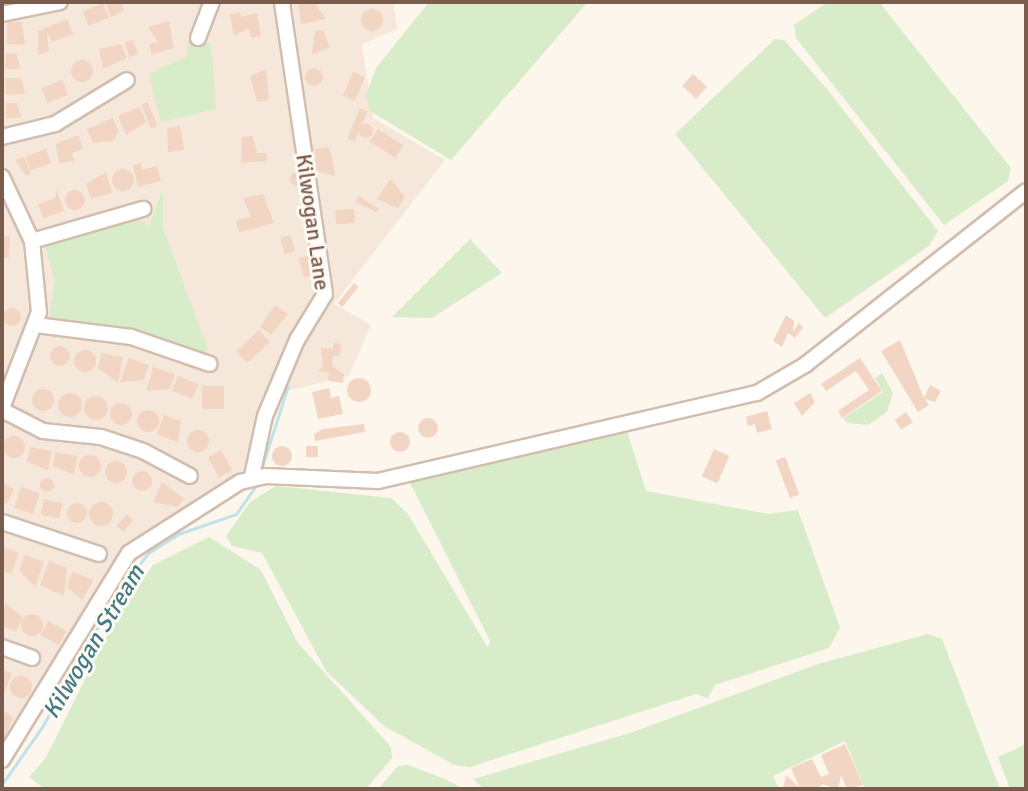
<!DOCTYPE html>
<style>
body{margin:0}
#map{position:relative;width:1028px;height:791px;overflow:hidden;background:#fdf6ec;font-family:Signika,sans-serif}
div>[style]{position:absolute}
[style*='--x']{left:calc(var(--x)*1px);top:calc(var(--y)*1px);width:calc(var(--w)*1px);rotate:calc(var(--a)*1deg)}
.residential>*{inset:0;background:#f5e8da}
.green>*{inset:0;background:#d8ecc9}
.stream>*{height:3px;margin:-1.5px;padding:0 1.5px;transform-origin:1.5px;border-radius:1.5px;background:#bfe3e8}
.building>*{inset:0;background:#f3d5c3;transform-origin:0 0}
.round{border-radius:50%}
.roads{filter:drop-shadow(2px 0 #d1beb0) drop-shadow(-2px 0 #d1beb0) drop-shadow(0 2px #d1beb0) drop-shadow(0 -2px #d1beb0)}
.minor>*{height:14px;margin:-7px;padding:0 7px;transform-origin:7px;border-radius:7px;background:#fff}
span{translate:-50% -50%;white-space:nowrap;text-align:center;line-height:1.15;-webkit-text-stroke:6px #fffaf3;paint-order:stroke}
.street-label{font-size:22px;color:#7a5c4d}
.water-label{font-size:24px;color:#437c86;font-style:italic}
.frame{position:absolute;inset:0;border:4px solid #7a5c4d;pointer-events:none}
</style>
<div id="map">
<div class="residential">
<div style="clip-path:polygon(2px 2px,393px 2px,397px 29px,362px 44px,373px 118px,445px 160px,334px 304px,371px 325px,349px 376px,286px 391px,246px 470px,125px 552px,2px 754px)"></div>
</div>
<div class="green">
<div style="clip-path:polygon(429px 2px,586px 4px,451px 160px,370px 111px,366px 95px,376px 68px)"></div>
<div style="clip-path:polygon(828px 2px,879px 2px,1011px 168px,1008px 181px,944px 225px,796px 38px,794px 25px)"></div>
<div style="clip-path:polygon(775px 39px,784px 40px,827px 89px,938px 231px,929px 246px,825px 318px,675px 134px)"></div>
<div style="clip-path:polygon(188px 41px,211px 43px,216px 109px,161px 122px,149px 74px,186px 57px)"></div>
<div style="clip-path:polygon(163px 189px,163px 228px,208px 350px,198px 358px,48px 323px,55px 281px,44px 243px,134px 216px,149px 226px)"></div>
<div style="clip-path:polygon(470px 239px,502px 273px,432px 318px,392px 317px)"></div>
<div style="clip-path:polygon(882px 373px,893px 393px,887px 412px,868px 425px,847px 423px,843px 418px,883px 392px,875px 378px)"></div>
<div style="clip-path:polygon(627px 431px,646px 491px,768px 514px,798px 510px,840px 628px,829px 648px,715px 685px,708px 698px,696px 694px,470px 767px,454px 765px,384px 726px,326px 671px,262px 553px,232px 546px,226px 536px,250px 502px,276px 486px,391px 498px,408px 514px,488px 648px,490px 641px,409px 481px)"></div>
<div style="clip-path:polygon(209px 537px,261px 570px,298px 643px,391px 747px,392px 758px,366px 789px,45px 789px,29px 777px,45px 759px,115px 620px,153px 565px)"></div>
<div style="clip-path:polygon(928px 634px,942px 639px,1000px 789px,865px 789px,845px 741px,773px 776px,779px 789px,484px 789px,473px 779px,633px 732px,818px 664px)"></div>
<div style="clip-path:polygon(1026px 744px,1026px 789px,1010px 789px,998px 757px)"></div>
<div style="clip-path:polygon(408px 765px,445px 779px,464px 789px,378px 789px,398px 766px)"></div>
</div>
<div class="stream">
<div style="--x:260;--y:473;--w:91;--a:-72.2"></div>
<div style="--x:2;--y:784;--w:70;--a:-54.9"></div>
<div style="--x:42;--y:727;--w:148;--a:-60.8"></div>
<div style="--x:114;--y:598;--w:56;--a:-52.9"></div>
<div style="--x:148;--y:553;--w:36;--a:-32"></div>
<div style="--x:178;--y:534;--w:61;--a:-19"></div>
<div style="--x:236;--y:514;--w:37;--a:-55"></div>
</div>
<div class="building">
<div style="clip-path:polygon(105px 2px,121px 2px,124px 11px,111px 17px)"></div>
<div style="clip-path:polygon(298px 2px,314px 2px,326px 19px,301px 24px)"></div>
<div style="left:103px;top:3px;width:16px;height:22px;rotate:68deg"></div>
<div class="round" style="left:361px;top:9px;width:22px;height:22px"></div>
<div style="clip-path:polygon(240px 12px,241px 17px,257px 13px,261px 36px,251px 38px,249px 28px,234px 36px,230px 14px)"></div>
<div style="clip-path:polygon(67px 19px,73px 34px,52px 42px,47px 32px,49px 51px,38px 55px,38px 31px)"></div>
<div style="clip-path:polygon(169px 21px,174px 48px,152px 54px,149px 44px,158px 42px,148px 27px)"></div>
<div style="clip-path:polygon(7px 22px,22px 22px,25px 45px,7px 44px)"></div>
<div style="clip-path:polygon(323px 30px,330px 48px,312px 54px,315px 31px)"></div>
<div style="left:133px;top:40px;width:15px;height:9px;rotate:70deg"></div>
<div style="clip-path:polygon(121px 44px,127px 58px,103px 69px,99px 49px)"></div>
<div style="clip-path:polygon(6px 53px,17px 54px,20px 69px,5px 69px)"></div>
<div class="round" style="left:71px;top:60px;width:22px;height:22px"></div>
<div class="round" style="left:305px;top:68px;width:18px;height:18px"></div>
<div style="clip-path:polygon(266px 69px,269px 100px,257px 102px,250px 76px)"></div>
<div style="left:353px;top:72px;width:13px;height:26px;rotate:23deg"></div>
<div style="left:693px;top:74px;width:19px;height:16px;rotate:43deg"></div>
<div style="clip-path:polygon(5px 78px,21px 78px,25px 94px,6px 95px)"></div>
<div style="left:62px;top:80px;width:16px;height:22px;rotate:68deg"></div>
<div style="left:148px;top:102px;width:26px;height:7px;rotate:69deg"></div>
<div style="clip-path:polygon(6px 103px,17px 103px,21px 118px,6px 118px)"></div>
<div style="clip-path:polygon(140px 107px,146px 122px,126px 135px,118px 116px)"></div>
<div style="left:360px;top:108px;width:8px;height:33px;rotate:23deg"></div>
<div style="clip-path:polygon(113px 118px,119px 132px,113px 141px,93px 143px,87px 129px)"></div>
<div class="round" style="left:359px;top:124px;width:14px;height:14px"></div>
<div style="clip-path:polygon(180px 126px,184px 150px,168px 152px,167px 128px)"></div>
<div style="left:378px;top:129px;width:30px;height:15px;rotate:33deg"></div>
<div style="clip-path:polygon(78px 135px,83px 149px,72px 153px,75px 161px,59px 163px,56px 144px)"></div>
<div style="clip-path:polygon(253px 136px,257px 153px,267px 153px,267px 161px,241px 163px,242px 137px)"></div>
<div style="clip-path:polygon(328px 147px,332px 156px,335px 176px,316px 171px,315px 149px)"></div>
<div style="left:46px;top:149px;width:15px;height:22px;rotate:70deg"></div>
<div style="clip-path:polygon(24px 157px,31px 174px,26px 176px,15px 160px)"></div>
<div style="clip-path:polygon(141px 163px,142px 170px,157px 166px,161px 181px,138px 187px,133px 165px)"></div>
<div class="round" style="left:112px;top:169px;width:22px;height:22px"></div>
<div style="clip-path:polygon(106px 172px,112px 193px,91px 199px,86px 184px)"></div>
<div class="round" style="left:290px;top:172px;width:14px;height:14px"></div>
<div style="clip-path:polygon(390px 179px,405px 197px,398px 208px,377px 199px)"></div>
<div class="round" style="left:65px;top:190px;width:20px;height:20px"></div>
<div style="clip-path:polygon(57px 190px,64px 211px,43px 218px,38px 204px,55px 198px)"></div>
<div style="clip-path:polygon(263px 194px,274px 223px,239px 232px,236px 220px,251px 217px,243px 198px)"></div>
<div style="clip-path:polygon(359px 196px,379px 209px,376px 212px,355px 202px)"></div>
<div style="left:354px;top:209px;width:14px;height:19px;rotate:86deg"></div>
<div style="clip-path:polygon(10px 235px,9px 257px,2px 259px,2px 237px)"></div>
<div style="left:291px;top:235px;width:17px;height:11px;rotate:77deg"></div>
<div style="clip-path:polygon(312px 255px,315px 275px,304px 277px,298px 258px)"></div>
<div style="left:354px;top:283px;width:6px;height:26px;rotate:39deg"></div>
<div style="clip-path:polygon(275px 305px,288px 314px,271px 335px,260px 327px)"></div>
<div class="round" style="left:3px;top:308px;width:18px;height:18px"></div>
<div style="clip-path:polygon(786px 315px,794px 321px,793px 332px,799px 323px,803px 327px,795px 338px,788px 333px,782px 347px,773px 341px)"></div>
<div style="left:259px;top:330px;width:16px;height:31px;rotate:47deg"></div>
<div style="clip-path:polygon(900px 340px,924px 398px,930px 385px,941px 391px,935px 402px,925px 399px,929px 405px,918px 412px,881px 351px)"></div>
<div style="clip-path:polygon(334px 343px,341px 344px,340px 356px,333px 356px,332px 366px,344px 374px,343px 383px,328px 381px,329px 372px,318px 371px,323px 366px,321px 348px,333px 349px)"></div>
<div class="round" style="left:50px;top:346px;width:20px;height:20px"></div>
<div class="round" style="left:74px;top:350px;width:22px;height:22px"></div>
<div style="clip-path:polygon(101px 353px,123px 357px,118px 382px,98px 369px)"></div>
<div style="clip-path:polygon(129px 358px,149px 365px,144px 380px,120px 382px)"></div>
<div style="clip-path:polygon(860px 358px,882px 391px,842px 418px,838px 411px,869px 390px,856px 371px,826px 391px,821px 384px)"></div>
<div style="clip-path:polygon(153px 367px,175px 374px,170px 389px,146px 391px)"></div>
<div style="left:178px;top:376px;width:22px;height:16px;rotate:22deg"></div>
<div class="round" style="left:347px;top:378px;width:24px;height:24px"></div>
<div style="left:202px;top:386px;width:22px;height:23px"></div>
<div style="clip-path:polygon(329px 388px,331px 398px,339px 396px,343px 414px,318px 419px,312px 392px)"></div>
<div class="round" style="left:32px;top:389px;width:22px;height:22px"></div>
<div style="clip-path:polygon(810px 393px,815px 402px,802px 416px,794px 403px)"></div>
<div class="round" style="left:58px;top:393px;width:24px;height:24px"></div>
<div class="round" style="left:84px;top:396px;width:24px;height:24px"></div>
<div class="round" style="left:110px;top:403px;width:22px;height:22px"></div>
<div class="round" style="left:137px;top:410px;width:22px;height:22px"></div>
<div style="clip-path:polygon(767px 411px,772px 429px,757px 433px,755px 424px,748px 426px,746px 417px)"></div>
<div style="left:906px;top:412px;width:12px;height:14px;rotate:55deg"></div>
<div style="clip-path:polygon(164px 415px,181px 421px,178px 442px,157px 434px)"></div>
<div class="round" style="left:418px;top:418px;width:20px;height:20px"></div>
<div style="clip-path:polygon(364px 424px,365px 432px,315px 441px,314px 434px,323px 429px)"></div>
<div class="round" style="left:187px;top:430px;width:22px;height:22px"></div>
<div class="round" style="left:390px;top:432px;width:20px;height:20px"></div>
<div class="round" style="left:3px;top:436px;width:22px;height:22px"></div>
<div style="left:306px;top:446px;width:12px;height:11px"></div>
<div class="round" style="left:272px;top:446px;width:20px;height:20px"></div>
<div style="clip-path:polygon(30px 447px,52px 451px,48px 470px,27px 462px)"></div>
<div style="left:714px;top:449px;width:17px;height:30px;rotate:24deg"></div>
<div style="left:221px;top:450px;width:23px;height:15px;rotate:61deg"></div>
<div style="clip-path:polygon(55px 452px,77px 456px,74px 475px,53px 466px)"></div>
<div class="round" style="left:79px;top:455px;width:22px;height:22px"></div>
<div style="left:785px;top:457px;width:40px;height:10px;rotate:69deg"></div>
<div class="round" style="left:105px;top:461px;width:22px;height:22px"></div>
<div class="round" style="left:132px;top:471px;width:20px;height:20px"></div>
<div class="round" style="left:40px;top:478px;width:14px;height:14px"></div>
<div style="clip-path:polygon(162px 482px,184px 499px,177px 507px,153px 502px)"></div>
<div style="clip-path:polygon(2px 483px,14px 489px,7px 504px,2px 501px)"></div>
<div style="left:21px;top:487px;width:20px;height:22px;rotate:18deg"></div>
<div style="left:44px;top:499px;width:19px;height:16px;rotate:12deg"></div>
<div class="round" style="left:89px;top:502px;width:24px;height:24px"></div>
<div class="round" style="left:67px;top:503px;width:20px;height:20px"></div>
<div style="left:127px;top:514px;width:9px;height:16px;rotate:41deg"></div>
<div style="clip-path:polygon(2px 546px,19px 553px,11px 574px,2px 571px)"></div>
<div style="clip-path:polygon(25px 555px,44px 562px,35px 587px,19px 570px)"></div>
<div style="clip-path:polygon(49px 561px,67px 568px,64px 596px,40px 585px)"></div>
<div style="clip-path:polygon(72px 572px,94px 580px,82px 600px,67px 587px)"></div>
<div style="clip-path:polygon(5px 603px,23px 617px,16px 632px,2px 626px)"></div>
<div class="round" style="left:21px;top:614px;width:22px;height:22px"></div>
<div style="left:48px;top:621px;width:21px;height:16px;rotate:28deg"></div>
<div style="clip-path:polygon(2px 670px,12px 673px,2px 699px)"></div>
<div class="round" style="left:10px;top:676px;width:22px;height:22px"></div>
<div style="clip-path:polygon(6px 711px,13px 718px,2px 743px,2px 720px)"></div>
<div style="clip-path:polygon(845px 744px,863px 785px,847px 789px,841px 775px,838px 789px,822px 784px,817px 789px,783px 789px,786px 775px,799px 787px,791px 768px,812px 759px,821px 777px,829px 774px,821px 755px)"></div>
</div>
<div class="roads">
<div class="minor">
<div style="--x:2;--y:14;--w:59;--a:-11.7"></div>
<div style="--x:198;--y:38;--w:39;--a:-69"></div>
<div style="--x:2;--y:137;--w:55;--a:-13.8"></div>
<div style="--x:55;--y:124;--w:84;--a:-31.4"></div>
<div style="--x:2;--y:177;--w:71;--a:64.9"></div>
<div style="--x:32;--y:241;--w:71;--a:84.4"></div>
<div style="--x:39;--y:312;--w:103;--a:111.1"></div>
<div style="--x:32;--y:241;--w:116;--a:-16.1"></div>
<div style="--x:36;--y:325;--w:96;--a:7.2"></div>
<div style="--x:131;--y:337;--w:83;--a:18.9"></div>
<div style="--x:2;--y:410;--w:46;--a:27.1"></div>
<div style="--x:43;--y:431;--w:58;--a:5.9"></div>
<div style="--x:101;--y:437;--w:44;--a:18.4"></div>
<div style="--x:143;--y:451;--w:53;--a:28"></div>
<div style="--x:252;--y:476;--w:61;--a:-77.8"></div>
<div style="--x:265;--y:416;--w:82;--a:-67.2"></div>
<div style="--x:297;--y:340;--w:54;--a:-58.7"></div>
<div style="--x:325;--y:294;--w:295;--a:-98.4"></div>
<div style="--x:2;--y:522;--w:102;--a:18.3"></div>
<div style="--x:2;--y:647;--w:32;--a:20"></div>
<div style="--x:2;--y:760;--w:243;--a:-58.5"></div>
<div style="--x:129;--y:553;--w:132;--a:-32.6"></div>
<div style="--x:240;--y:482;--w:27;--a:-13"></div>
<div style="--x:266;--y:476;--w:112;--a:2.6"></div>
<div style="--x:378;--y:481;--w:389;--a:-13.1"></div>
<div style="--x:757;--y:393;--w:56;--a:-30.3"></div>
<div style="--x:805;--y:365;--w:281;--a:-38.2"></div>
</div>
</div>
<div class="street-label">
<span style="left:313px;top:222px;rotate:82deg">Kilwogan Lane</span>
</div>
<div class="water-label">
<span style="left:94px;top:642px;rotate:-59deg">Kilwogan Stream</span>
</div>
<div class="frame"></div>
</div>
